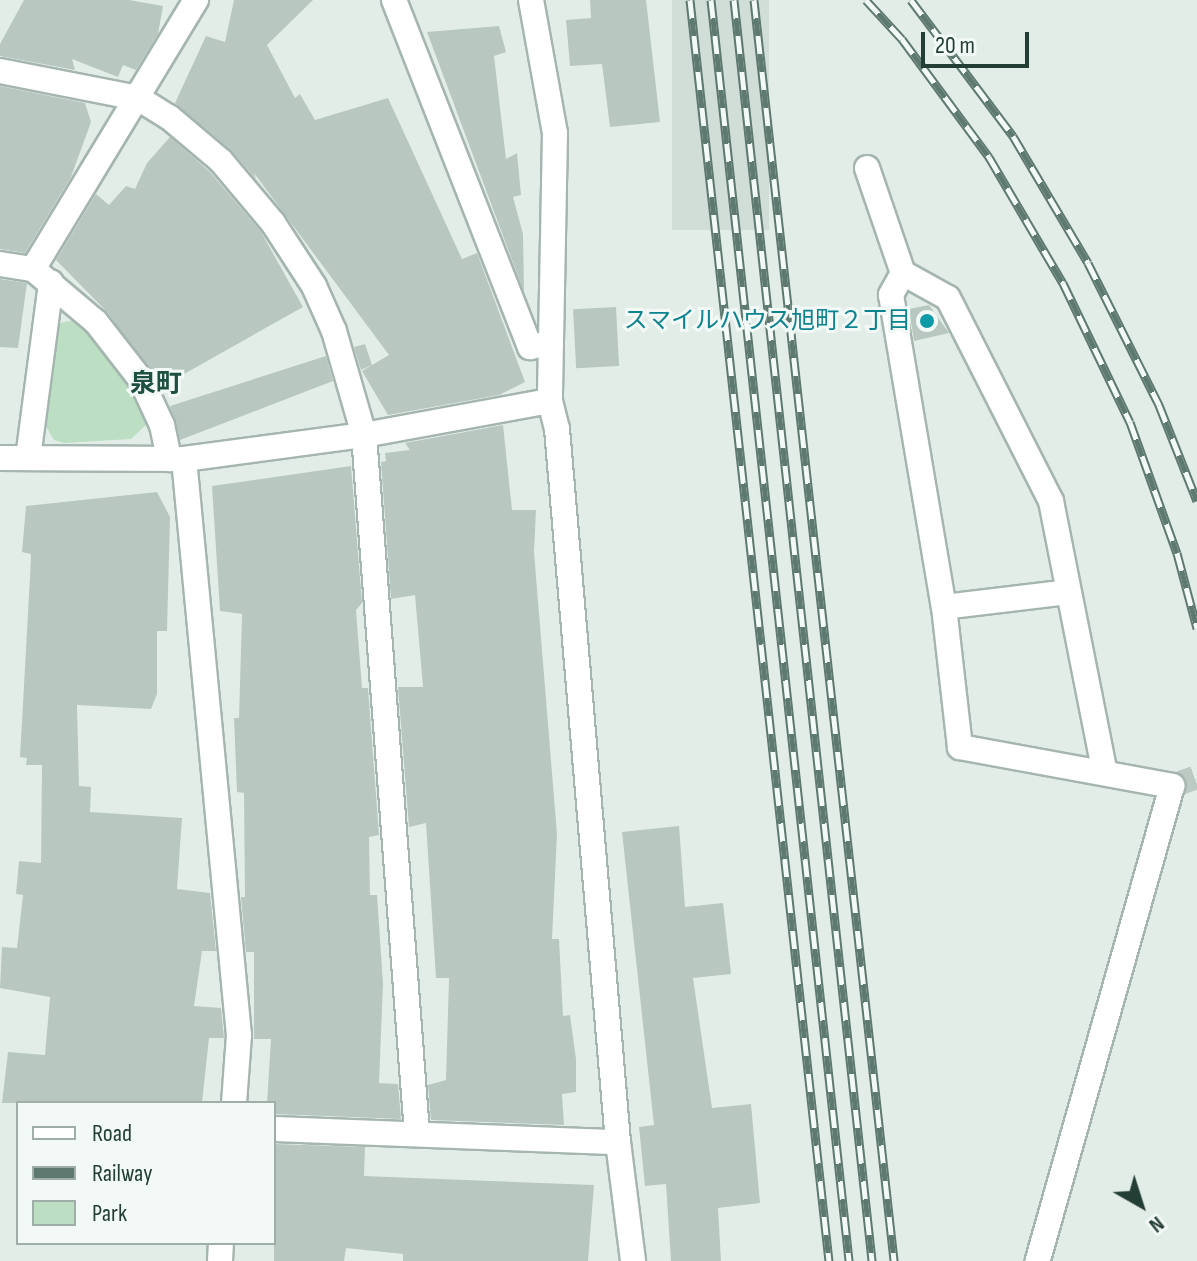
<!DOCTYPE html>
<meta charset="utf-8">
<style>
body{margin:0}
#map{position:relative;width:1197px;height:1261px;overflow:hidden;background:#e3ede8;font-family:"Sofia Sans Condensed","Noto Sans JP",sans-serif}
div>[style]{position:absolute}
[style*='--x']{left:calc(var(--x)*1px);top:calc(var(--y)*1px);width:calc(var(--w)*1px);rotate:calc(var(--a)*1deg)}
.built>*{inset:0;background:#d1ddd7;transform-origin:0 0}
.green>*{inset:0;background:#bcdec3}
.building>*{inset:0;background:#b8c8c1;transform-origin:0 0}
.minor-tunnel>*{height:24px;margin-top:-12px;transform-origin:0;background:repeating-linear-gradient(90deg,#bccac4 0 24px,transparent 0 36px)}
.roads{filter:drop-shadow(2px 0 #a5b5af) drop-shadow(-2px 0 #a5b5af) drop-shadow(0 2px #a5b5af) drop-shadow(0 -2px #a5b5af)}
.minor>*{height:24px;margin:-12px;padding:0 12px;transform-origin:12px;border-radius:12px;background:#fff}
.rail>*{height:9px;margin-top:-4.5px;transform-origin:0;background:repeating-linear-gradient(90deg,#f3f9f6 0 18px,#5d7970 0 36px);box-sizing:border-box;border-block:2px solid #5d7970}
.dots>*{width:22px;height:22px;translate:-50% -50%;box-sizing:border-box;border:4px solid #f3f9f6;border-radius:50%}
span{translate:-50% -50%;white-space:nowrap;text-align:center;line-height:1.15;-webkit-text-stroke:6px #f3f9f6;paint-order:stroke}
.culture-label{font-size:24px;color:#0d838f}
.right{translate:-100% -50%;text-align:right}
.neighbourhood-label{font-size:26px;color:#1e5041;font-weight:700}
.legend{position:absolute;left:16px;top:1101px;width:260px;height:144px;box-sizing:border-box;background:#f3f9f6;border:2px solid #9faea9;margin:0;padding:10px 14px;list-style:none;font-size:24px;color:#223e35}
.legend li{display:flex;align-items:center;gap:16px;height:40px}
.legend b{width:40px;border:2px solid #9faea9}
.north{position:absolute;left:1101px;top:1165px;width:80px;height:80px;-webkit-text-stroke:6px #f3f9f6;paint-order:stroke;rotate:141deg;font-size:22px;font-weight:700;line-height:32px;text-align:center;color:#223e35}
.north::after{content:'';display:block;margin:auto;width:28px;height:36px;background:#223e35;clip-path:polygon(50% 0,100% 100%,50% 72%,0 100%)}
.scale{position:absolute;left:921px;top:32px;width:108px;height:36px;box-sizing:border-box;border:4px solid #223e35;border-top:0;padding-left:10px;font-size:24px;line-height:28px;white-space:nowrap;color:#223e35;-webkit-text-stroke:6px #f3f9f6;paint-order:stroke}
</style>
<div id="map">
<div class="built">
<div style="left:672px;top:0;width:97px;height:230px"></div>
</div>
<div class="green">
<div style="clip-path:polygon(75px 320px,90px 331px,132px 387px,149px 422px,131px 439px,64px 443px,54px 440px,44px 423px,52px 338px,60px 323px)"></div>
</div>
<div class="building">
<div style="clip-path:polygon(24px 0,129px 0,163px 6px,158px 34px,136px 70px,123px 65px,118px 77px,72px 59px,75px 70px,0 56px,0 44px)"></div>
<div style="clip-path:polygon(234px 0,313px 0,267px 45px,295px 98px,300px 94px,315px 120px,388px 98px,462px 259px,477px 253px,525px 382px,499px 395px,388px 415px,362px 371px,372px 365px,361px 370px,354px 347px,365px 344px,372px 365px,389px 355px,254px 173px,256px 179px,231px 150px,175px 103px,206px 36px,225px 42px)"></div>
<div style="clip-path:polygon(590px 0,646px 0,660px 122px,610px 127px,602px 64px,570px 66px,566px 20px,591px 18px)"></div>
<div style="clip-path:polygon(499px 26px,506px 52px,494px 56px,506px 159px,517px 153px,521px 195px,513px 197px,523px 234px,524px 292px,427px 32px)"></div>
<div style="clip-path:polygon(0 86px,85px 103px,91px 122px,71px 177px,25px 253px,0 249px)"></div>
<div style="clip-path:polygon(170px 137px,210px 172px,261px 232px,303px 307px,161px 387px,108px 313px,56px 260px,96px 194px,109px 205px,126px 186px,135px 189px,147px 163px)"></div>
<div style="clip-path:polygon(0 279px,27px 283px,18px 348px,0 347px)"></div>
<div style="clip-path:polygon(929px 305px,949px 333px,914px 341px,909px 309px)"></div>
<div style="left:616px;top:307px;width:59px;height:43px;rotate:87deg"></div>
<div style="clip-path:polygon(326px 356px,333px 381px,180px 440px,170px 406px)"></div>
<div style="clip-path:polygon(503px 425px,512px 510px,536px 510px,534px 552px,557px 834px,552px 939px,559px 939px,563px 1016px,570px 1015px,576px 1059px,576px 1092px,562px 1094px,564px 1125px,431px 1120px,428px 1085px,446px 1080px,449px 978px,436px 978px,426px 823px,409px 827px,398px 687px,423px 687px,415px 595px,391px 599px,381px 462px,386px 461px,385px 453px,410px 450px,405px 443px)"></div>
<div style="clip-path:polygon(351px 466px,362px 603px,356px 610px,362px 688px,368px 688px,379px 835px,369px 837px,370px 895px,377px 895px,383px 984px,379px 1083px,398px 1084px,401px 1119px,274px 1114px,274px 1103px,267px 1103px,271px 1039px,254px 1039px,254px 952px,246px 952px,241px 897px,245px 897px,244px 793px,237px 792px,234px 718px,239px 718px,242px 614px,220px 611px,212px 486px)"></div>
<div style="clip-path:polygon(157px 492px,170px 517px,167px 631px,157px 631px,157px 694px,151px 709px,77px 705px,79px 786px,91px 787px,90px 812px,182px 818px,177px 889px,210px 893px,216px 951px,202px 951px,194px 1006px,221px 1008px,224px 1038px,209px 1038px,202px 1103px,2px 1103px,8px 1052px,45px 1055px,50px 997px,0 988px,2px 947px,17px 948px,23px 895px,16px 894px,19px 861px,41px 863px,42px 765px,26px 765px,27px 758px,20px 757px,30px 577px,31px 554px,22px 552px,26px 506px)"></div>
<div style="clip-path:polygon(679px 826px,685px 907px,723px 903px,731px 974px,693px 978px,712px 1108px,751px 1104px,760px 1203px,718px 1208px,721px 1261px,671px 1261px,666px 1184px,645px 1186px,639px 1127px,654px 1125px,622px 832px)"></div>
<div style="clip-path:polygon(274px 1144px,365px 1147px,364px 1176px,594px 1185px,588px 1261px,403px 1261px,403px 1254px,346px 1248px,344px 1261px,274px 1261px)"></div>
</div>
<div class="minor-tunnel">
<div style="--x:1172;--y:786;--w:27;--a:-20"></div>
</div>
<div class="roads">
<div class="minor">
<div style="--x:394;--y:0;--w:373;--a:68.6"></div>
<div style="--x:530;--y:347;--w:21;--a:-11"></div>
<div style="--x:531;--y:0;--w:135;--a:79.8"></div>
<div style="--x:555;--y:133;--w:268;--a:91.1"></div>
<div style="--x:550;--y:401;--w:29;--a:76"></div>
<div style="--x:557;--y:429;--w:716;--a:85.11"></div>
<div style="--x:618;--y:1142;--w:120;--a:82.8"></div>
<div style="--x:0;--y:71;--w:141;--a:11.1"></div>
<div style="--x:138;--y:98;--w:36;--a:32"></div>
<div style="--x:169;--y:117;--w:68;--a:40.2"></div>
<div style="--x:221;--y:161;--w:81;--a:50"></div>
<div style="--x:273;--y:223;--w:75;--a:56.9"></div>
<div style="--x:314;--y:286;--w:49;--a:66"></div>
<div style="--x:334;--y:331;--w:108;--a:73.9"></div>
<div style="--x:364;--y:435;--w:700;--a:85.66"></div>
<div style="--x:867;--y:168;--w:111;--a:71.1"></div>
<div style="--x:903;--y:273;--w:25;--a:119"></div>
<div style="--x:891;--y:295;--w:316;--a:80.4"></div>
<div style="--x:944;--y:607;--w:141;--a:83.5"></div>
<div style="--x:960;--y:747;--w:216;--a:10.4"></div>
<div style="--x:1172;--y:786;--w:494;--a:105.8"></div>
<div style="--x:0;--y:264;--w:33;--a:9"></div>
<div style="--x:33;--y:269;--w:82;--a:40.1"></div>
<div style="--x:96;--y:322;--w:73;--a:52.2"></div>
<div style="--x:141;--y:380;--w:50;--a:65"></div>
<div style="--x:162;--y:425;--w:35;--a:78"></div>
<div style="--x:33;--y:269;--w:315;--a:-58.8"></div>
<div style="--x:903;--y:273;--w:51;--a:29.1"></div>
<div style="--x:948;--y:298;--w:228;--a:63.1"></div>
<div style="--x:1051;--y:501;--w:273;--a:78.8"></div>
<div style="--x:0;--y:458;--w:184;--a:0.3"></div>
<div style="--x:184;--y:459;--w:182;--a:-7.6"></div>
<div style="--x:364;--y:435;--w:189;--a:-10.4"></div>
<div style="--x:28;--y:458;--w:177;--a:-82.5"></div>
<div style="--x:184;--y:459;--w:579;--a:84.55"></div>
<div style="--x:239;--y:1035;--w:68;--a:94.2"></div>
<div style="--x:944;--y:607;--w:125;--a:-6.9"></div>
<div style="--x:274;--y:1129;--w:344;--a:2.2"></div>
<div style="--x:220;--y:1261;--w:18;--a:-87"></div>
</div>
</div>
<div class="rail">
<div style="--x:690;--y:0;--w:1269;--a:83.71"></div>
<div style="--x:711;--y:0;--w:1269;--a:83.75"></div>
<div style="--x:734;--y:0;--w:1269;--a:83.75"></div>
<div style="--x:754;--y:0;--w:1269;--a:83.66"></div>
<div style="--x:866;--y:0;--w:53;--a:47.3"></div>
<div style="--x:902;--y:39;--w:147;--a:53.6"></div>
<div style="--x:989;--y:157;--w:146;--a:59.6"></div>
<div style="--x:1063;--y:283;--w:154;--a:64.3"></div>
<div style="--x:1130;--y:422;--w:139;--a:70.3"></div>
<div style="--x:1177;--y:553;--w:78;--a:75.1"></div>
<div style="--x:911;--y:0;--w:170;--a:53.1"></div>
<div style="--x:1013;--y:136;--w:147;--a:59.4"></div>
<div style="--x:1088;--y:263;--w:159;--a:63.4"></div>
<div style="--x:1159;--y:405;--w:103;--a:68.4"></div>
</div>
<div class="dots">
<div style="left:927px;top:321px;background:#0f9aa8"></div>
</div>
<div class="culture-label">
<span class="right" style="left:911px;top:321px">スマイルハウス旭町２丁目</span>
</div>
<div class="neighbourhood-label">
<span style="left:156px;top:385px">泉町</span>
</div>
<ul class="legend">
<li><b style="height:10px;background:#fff"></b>Road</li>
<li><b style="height:10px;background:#5d7970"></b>Railway</li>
<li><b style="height:22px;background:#bcdec3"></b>Park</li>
</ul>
<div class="north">N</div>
<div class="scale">20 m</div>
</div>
